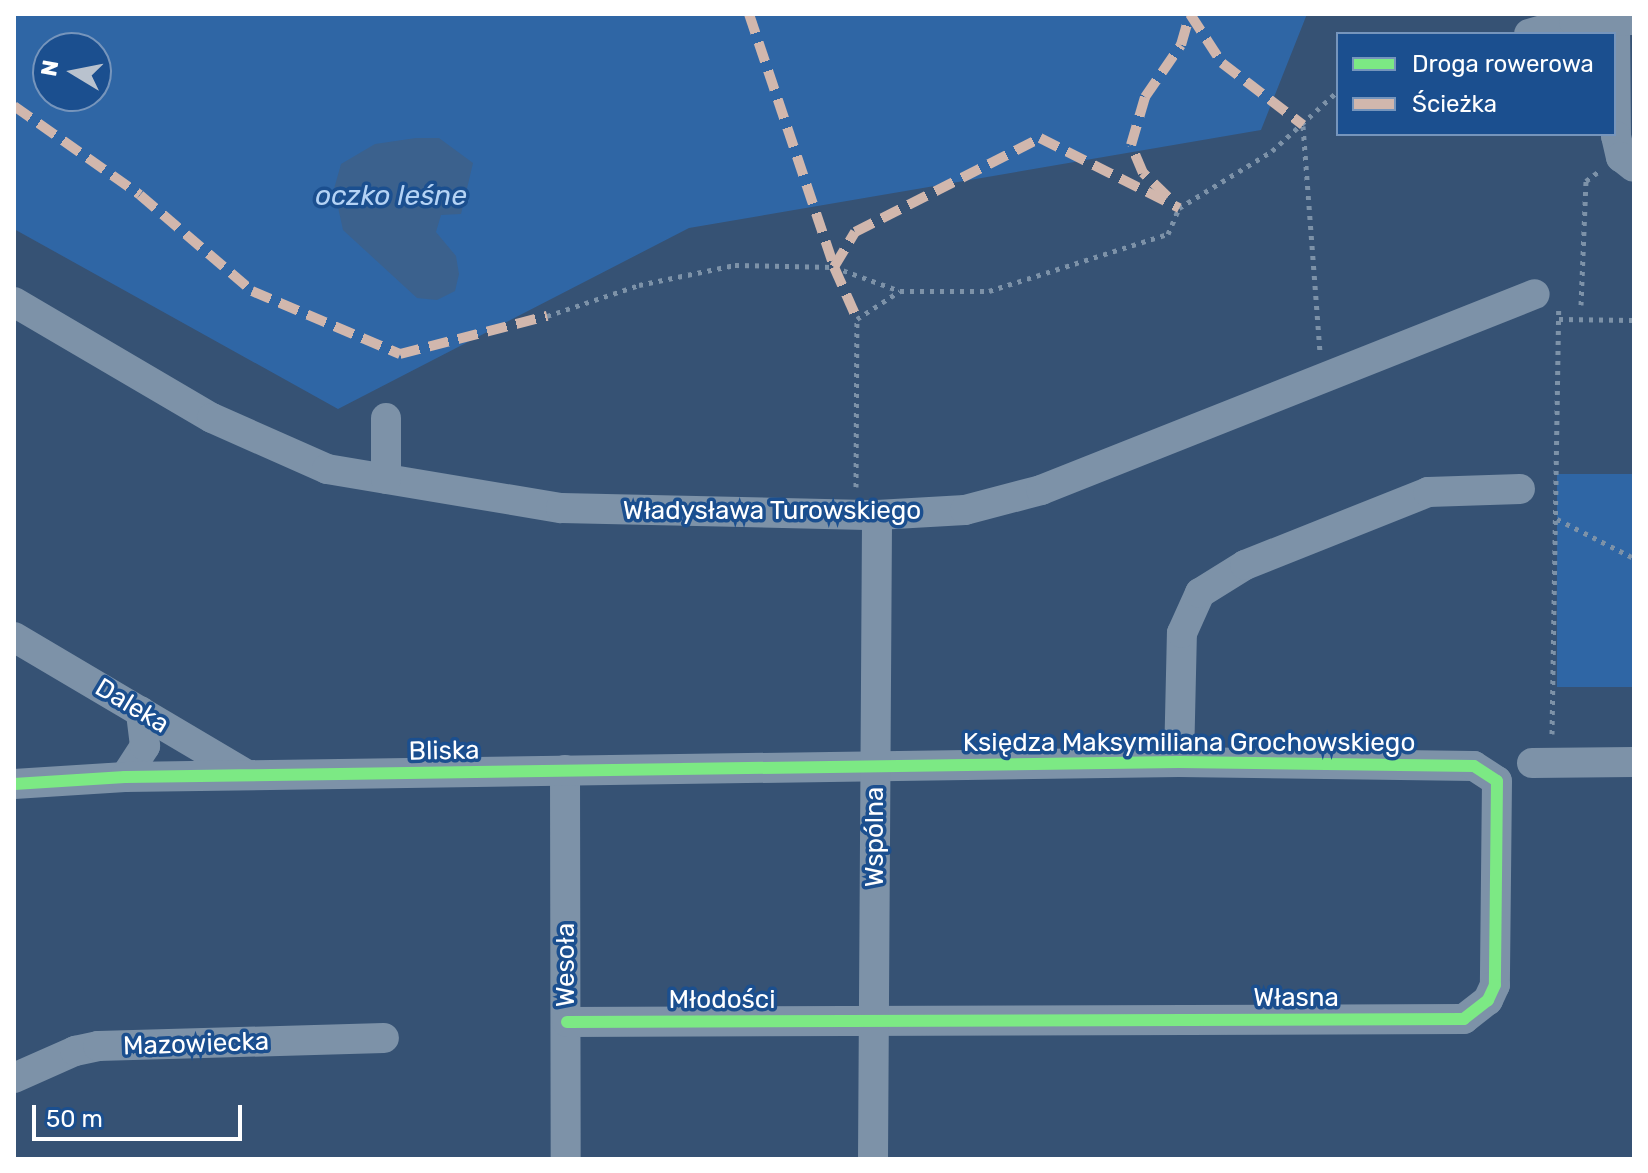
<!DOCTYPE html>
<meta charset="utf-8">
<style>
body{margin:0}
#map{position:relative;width:1648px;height:1173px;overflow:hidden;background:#365274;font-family:Rubik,sans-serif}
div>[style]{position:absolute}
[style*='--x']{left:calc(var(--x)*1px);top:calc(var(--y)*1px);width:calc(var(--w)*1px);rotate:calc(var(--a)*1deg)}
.green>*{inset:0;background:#2f66a5;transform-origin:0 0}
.water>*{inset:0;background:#3b618d}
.path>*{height:5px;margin-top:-2.5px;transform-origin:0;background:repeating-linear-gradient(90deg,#7d92a8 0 4px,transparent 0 10px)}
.street>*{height:30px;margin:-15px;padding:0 15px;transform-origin:15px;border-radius:15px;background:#7d92a8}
.quiet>*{height:10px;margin-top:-5px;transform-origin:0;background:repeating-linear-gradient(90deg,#d1b7ad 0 20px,transparent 0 30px)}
.cycleway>*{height:12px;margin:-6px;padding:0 6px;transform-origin:6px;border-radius:6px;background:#7ce984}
span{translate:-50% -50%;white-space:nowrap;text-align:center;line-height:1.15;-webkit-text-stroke:7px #1b4f8f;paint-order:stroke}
.street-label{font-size:26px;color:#fff}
.water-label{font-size:28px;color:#b5d3f5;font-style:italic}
.frame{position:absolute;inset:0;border:16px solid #fff;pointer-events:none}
.legend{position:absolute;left:1336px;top:32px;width:280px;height:104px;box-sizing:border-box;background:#1b4f8f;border:2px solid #7695bc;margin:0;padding:10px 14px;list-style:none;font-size:24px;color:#fff}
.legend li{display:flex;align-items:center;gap:16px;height:40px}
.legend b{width:40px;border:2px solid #7695bc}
.north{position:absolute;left:32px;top:32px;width:80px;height:80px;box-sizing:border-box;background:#1b4f8f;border:2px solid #7695bc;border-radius:50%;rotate:280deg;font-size:22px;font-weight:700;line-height:32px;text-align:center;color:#fff}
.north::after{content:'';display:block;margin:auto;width:28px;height:36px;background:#b9c2ce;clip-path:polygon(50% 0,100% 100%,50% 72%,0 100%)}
.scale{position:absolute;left:32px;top:1105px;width:210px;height:36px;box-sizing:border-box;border:4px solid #fff;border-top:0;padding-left:10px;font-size:24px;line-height:28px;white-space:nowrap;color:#fff;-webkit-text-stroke:6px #1b4f8f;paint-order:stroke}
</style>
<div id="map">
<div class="green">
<div style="clip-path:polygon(evenodd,14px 14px,1307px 14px,1261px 130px,689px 228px,338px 409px,14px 229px,14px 14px,48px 48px,96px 48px,96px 96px,48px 96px,48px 48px)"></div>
<div style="left:1634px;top:474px;width:213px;height:77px;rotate:90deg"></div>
</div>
<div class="water">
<div style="clip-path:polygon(416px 138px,439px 138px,473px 163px,461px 214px,441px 215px,436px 232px,456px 256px,459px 274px,455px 291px,437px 300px,417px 298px,343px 230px,334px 189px,341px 164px,375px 144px)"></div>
</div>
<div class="path">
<div style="--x:1303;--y:126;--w:226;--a:85.7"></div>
<div style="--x:1581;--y:305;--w:124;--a:-87.7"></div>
<div style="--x:1586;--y:181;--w:15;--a:-37"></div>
<div style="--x:547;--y:316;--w:97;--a:-18.6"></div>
<div style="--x:639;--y:285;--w:98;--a:-11.8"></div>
<div style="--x:735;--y:265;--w:99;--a:1.2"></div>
<div style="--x:834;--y:267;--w:70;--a:20"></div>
<div style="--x:900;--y:291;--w:89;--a:0"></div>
<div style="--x:989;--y:291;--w:188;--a:-17.7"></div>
<div style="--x:1168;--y:234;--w:28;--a:-67"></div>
<div style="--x:1179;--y:208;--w:109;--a:-31.5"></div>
<div style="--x:1272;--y:151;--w:89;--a:-42.3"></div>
<div style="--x:1559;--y:319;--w:75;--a:0.8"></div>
<div style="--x:856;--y:487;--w:168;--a:-89.7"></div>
<div style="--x:857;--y:319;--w:51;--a:-33.1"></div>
<div style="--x:1557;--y:519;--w:86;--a:26.9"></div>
<div style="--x:1552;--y:734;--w:425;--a:-89.1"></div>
</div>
<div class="street">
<div style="--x:1615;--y:20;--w:116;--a:89.5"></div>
<div style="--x:1616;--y:136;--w:22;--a:77"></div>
<div style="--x:1621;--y:157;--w:16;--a:38"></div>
<div style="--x:1529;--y:34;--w:47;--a:-16.1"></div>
<div style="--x:1574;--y:21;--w:59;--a:-1"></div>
<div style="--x:14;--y:302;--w:229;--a:30.4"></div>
<div style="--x:212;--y:418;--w:126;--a:23.9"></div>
<div style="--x:327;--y:469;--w:237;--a:9.5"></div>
<div style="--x:561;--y:508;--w:316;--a:1.3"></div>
<div style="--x:877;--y:515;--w:88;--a:-3.3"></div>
<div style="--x:965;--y:510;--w:79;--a:-14.7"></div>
<div style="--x:1041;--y:490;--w:531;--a:-21.64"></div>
<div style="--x:386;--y:479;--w:61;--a:-90"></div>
<div style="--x:14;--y:637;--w:271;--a:30.6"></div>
<div style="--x:1179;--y:762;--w:129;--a:-88.7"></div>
<div style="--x:1182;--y:633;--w:44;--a:-65.8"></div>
<div style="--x:1200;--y:593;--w:53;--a:-31.9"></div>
<div style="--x:1245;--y:565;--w:197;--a:-21.7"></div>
<div style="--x:1428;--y:492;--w:92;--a:-1.9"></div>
<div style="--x:1532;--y:763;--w:102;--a:-0.6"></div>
<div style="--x:565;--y:770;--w:389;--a:89.9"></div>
<div style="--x:125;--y:777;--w:37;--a:-57"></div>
<div style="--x:145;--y:746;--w:35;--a:-97"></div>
<div style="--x:14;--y:784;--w:111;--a:-3.6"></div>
<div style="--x:125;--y:777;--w:1054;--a:-0.82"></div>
<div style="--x:1179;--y:762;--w:295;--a:0.8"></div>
<div style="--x:1474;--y:766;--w:27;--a:33"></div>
<div style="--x:1497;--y:781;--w:204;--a:90.6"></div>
<div style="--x:1495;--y:985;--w:17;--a:115"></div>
<div style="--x:1488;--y:1000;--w:31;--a:142"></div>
<div style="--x:1464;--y:1019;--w:897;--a:179.81"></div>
<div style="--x:14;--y:1078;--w:67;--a:-23.9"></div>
<div style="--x:75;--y:1051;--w:24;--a:-12"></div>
<div style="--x:98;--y:1046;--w:286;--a:-1.6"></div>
<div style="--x:873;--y:1159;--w:644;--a:-89.64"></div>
</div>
<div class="quiet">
<div style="--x:749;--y:14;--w:267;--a:71.4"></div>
<div style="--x:834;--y:267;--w:57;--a:66.1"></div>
<div style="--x:1190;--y:14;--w:59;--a:56.9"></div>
<div style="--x:1222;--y:63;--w:102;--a:37.4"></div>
<div style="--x:14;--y:106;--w:154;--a:35.2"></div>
<div style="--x:140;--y:195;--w:148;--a:40.6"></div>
<div style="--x:252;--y:291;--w:161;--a:23.1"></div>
<div style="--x:400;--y:354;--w:152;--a:-14.5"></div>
<div style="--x:1168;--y:197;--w:35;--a:-136"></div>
<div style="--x:1143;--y:173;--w:30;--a:-113"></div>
<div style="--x:1131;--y:145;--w:50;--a:-73.7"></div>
<div style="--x:1145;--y:97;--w:63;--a:-55.3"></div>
<div style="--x:1181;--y:45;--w:32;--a:-74"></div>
<div style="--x:834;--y:267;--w:41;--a:-59"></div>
<div style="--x:855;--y:232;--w:208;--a:-26.9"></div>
<div style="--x:1040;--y:138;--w:156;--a:26.7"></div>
</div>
<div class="cycleway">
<div style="--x:14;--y:784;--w:111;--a:-3.6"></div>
<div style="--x:125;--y:777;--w:1054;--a:-0.82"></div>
<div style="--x:1179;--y:762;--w:295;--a:0.8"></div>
<div style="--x:1474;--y:766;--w:27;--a:33"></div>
<div style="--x:1497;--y:781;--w:204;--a:90.6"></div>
<div style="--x:1495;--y:985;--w:17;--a:115"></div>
<div style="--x:1488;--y:1000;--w:31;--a:142"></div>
<div style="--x:1464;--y:1019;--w:897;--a:179.81"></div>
</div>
<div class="street-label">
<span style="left:772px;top:511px">Władysława Turowskiego</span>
<span style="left:132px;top:706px;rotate:31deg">Daleka</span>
<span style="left:1189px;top:743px">Księdza Maksymiliana Grochowskiego</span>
<span style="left:444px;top:751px;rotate:-1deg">Bliska</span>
<span style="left:875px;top:837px;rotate:-90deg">Wspólna</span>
<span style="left:566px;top:965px;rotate:-90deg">Wesoła</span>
<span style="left:1296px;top:998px">Własna</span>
<span style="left:722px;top:1000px">Młodości</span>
<span style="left:196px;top:1044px;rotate:-2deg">Mazowiecka</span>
</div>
<div class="water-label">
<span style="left:391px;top:196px">oczko leśne</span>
</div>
<div class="frame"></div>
<ul class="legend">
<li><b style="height:10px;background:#7ce984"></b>Droga rowerowa</li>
<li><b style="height:10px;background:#d1b7ad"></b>Ścieżka</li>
</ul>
<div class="north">N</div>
<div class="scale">50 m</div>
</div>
